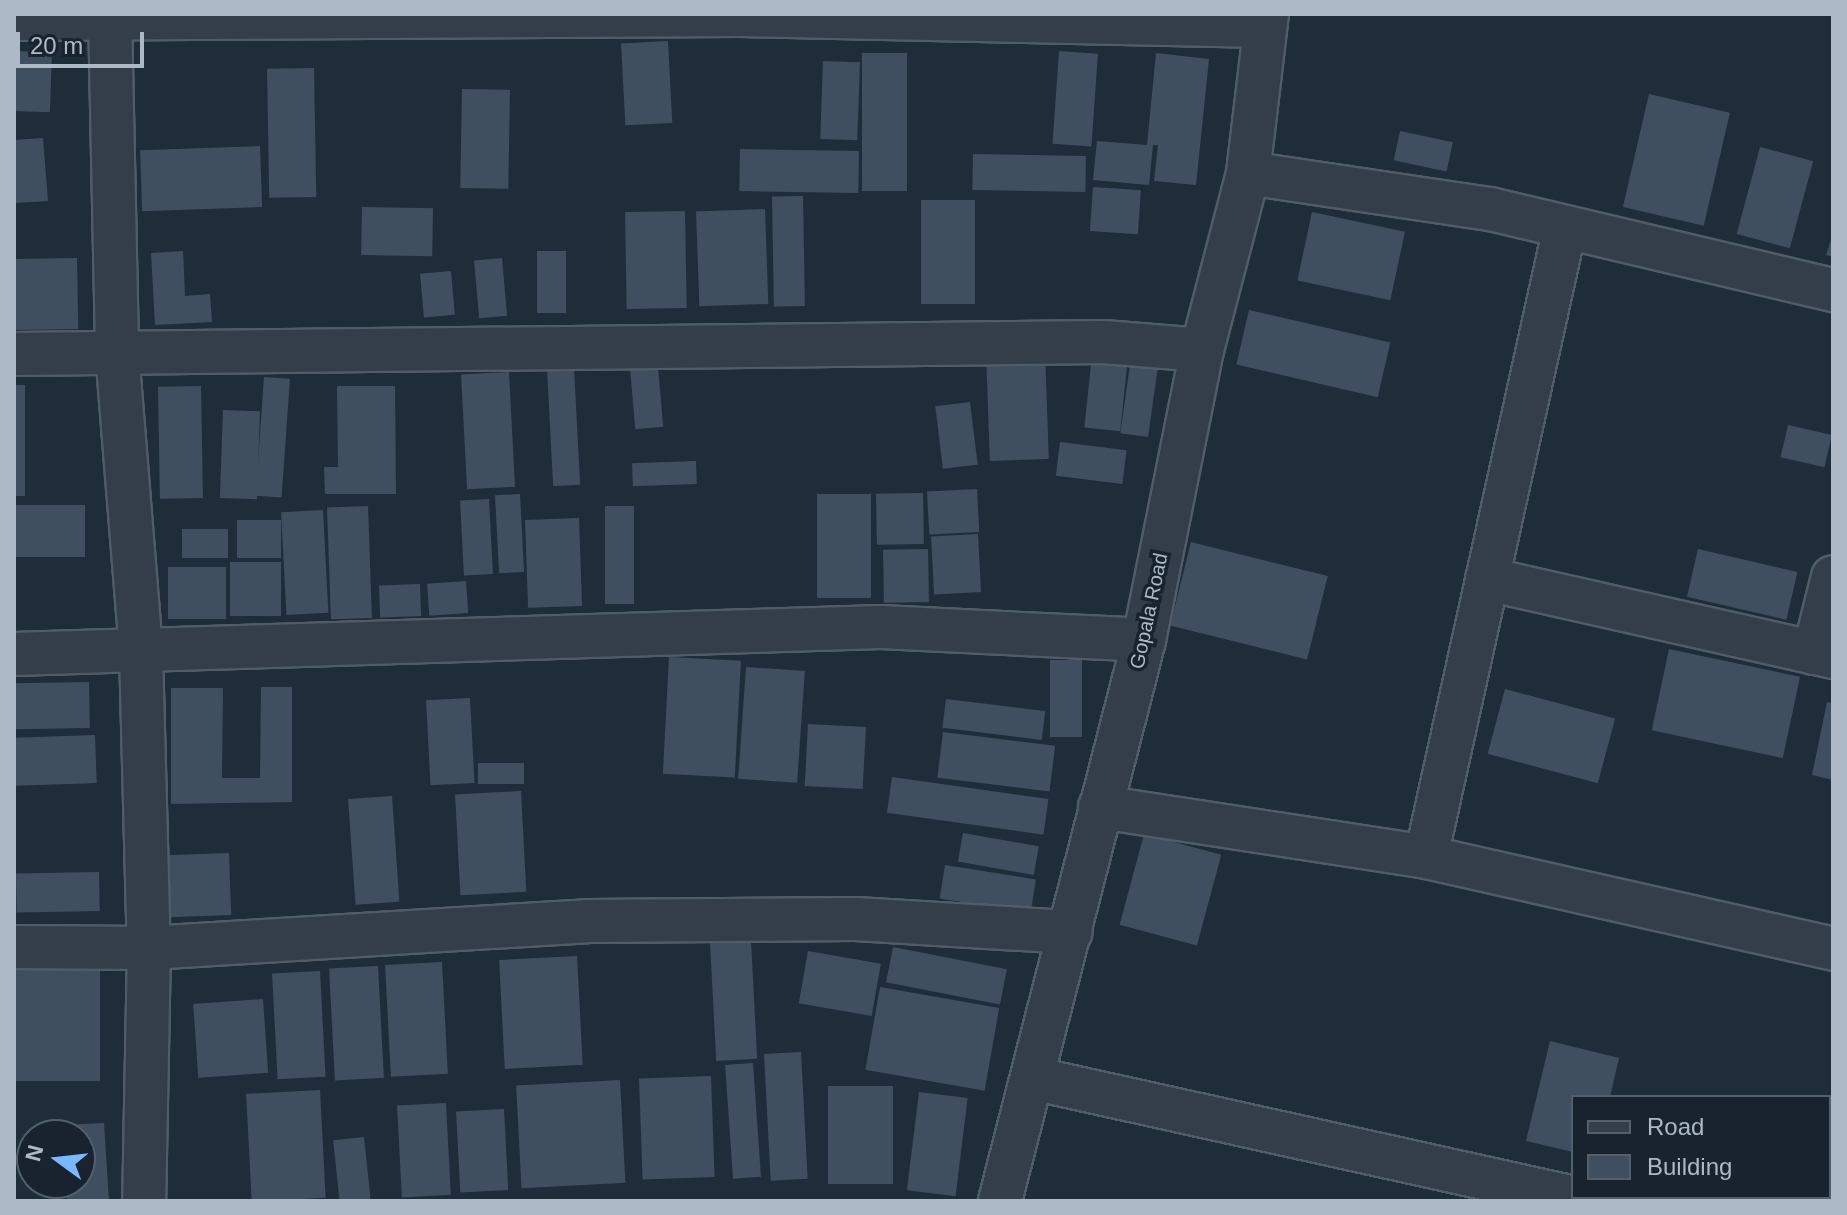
<!DOCTYPE html>
<style>
body{margin:0}
#map{position:relative;width:1847px;height:1215px;overflow:hidden;background:#1f2d3a;font-family:Arial,sans-serif}
div>[style]{position:absolute}
[style*='--x']{left:calc(var(--x)*1px);top:calc(var(--y)*1px);width:calc(var(--w)*1px);rotate:calc(var(--a)*1deg)}
.building>*{inset:0;background:#404f60;transform-origin:0 0}
.roads{filter:drop-shadow(2px 0 #505c68) drop-shadow(-2px 0 #505c68) drop-shadow(0 2px #505c68) drop-shadow(0 -2px #505c68)}
.minor>*{height:42px;margin:-21px;padding:0 21px;transform-origin:21px;border-radius:21px;background:#333e4a}
span{translate:-50% -50%;white-space:nowrap;text-align:center;line-height:1.15;-webkit-text-stroke:7px #18232f;paint-order:stroke}
.street-label{font-size:20px;color:#adb9c7}
.frame{position:absolute;inset:0;border:16px solid #adb9c7;pointer-events:none}
.legend{position:absolute;left:1571px;top:1095px;width:260px;height:104px;box-sizing:border-box;background:#18232f;border:2px solid #545f6c;margin:0;padding:10px 14px;list-style:none;font-size:24px;color:#adb9c7}
.legend li{display:flex;align-items:center;gap:16px;height:40px}
.legend b{width:40px;border:2px solid #545f6c}
.north{position:absolute;left:16px;top:1119px;width:80px;height:80px;box-sizing:border-box;background:#18232f;border:2px solid #545f6c;border-radius:50%;rotate:285deg;font-size:22px;font-weight:700;line-height:32px;text-align:center;color:#adb9c7}
.north::after{content:'';display:block;margin:auto;width:28px;height:36px;background:#7ab7ff;clip-path:polygon(50% 0,100% 100%,50% 72%,0 100%)}
.scale{position:absolute;left:16px;top:32px;width:128px;height:36px;box-sizing:border-box;border:4px solid #adb9c7;border-top:0;padding-left:10px;font-size:24px;line-height:28px;white-space:nowrap;color:#adb9c7;-webkit-text-stroke:6px #18232f;paint-order:stroke}
</style>
<div id="map">
<div class="building">
<div style="left:668px;top:41px;width:82px;height:47px;rotate:87deg"></div>
<div style="left:14px;top:51px;width:38px;height:60px;rotate:2deg"></div>
<div style="left:1059px;top:51px;width:39px;height:93px;rotate:4deg"></div>
<div style="left:862px;top:53px;width:45px;height:138px"></div>
<div style="clip-path:polygon(1156px 53px,1209px 59px,1196px 185px,1154px 181px,1158px 145px,1153px 145px,1149px 185px,1093px 180px,1097px 141px,1147px 145px)"></div>
<div style="left:823px;top:61px;width:37px;height:78px;rotate:2deg"></div>
<div style="left:314px;top:68px;width:129px;height:47px;rotate:89deg"></div>
<div style="left:462px;top:89px;width:48px;height:99px;rotate:1deg"></div>
<div style="left:1649px;top:94px;width:83px;height:116px;rotate:13deg"></div>
<div style="left:1400px;top:131px;width:54px;height:30px;rotate:12deg"></div>
<div style="clip-path:polygon(43px 138px,48px 201px,14px 203px,14px 140px)"></div>
<div style="left:260px;top:146px;width:61px;height:120px;rotate:88deg"></div>
<div style="left:1760px;top:147px;width:55px;height:90px;rotate:15deg"></div>
<div style="left:740px;top:149px;width:119px;height:42px;rotate:1deg"></div>
<div style="left:973px;top:154px;width:113px;height:36px;rotate:1deg"></div>
<div style="left:1093px;top:187px;width:48px;height:44px;rotate:4deg"></div>
<div style="left:803px;top:196px;width:110px;height:31px;rotate:89deg"></div>
<div style="left:975px;top:200px;width:104px;height:54px;rotate:90deg"></div>
<div style="left:362px;top:207px;width:71px;height:48px;rotate:1deg"></div>
<div style="left:765px;top:209px;width:95px;height:69px;rotate:88deg"></div>
<div style="left:685px;top:211px;width:97px;height:60px;rotate:89deg"></div>
<div style="left:1312px;top:212px;width:95px;height:70px;rotate:12deg"></div>
<div style="clip-path:polygon(1833px 234px,1833px 257px,1826px 255px)"></div>
<div style="clip-path:polygon(183px 251px,185px 296px,210px 294px,212px 322px,155px 325px,151px 253px)"></div>
<div style="left:537px;top:251px;width:29px;height:62px"></div>
<div style="left:77px;top:258px;width:71px;height:63px;rotate:89deg"></div>
<div style="left:502px;top:258px;width:58px;height:28px;rotate:85deg"></div>
<div style="left:451px;top:271px;width:44px;height:31px;rotate:85deg"></div>
<div style="left:1249px;top:310px;width:145px;height:56px;rotate:13deg"></div>
<div style="left:1045px;top:350px;width:109px;height:59px;rotate:88deg"></div>
<div style="left:1132px;top:350px;width:28px;height:84px;rotate:8deg"></div>
<div style="left:1092px;top:355px;width:36px;height:73px;rotate:6deg"></div>
<div style="left:658px;top:367px;width:60px;height:28px;rotate:85deg"></div>
<div style="left:574px;top:368px;width:117px;height:27px;rotate:87deg"></div>
<div style="left:509px;top:372px;width:115px;height:48px;rotate:87deg"></div>
<div style="left:264px;top:377px;width:26px;height:119px;rotate:4deg"></div>
<div style="left:14px;top:385px;width:11px;height:111px"></div>
<div style="left:201px;top:386px;width:112px;height:43px;rotate:89deg"></div>
<div style="clip-path:polygon(337px 386px,395px 386px,396px 494px,325px 494px,324px 467px,338px 467px)"></div>
<div style="left:970px;top:402px;width:63px;height:35px;rotate:83deg"></div>
<div style="left:223px;top:410px;width:37px;height:88px;rotate:2deg"></div>
<div style="left:1788px;top:425px;width:45px;height:33px;rotate:13deg"></div>
<div style="left:1060px;top:442px;width:67px;height:34px;rotate:7deg"></div>
<div style="left:696px;top:461px;width:23px;height:64px;rotate:88deg"></div>
<div style="left:977px;top:489px;width:43px;height:50px;rotate:87deg"></div>
<div style="left:923px;top:493px;width:51px;height:47px;rotate:89deg"></div>
<div style="left:520px;top:494px;width:78px;height:25px;rotate:87deg"></div>
<div style="left:817px;top:494px;width:54px;height:104px"></div>
<div style="left:489px;top:499px;width:75px;height:29px;rotate:87deg"></div>
<div style="left:85px;top:505px;width:52px;height:71px;rotate:90deg"></div>
<div style="left:368px;top:506px;width:112px;height:41px;rotate:88deg"></div>
<div style="left:605px;top:506px;width:29px;height:98px"></div>
<div style="left:323px;top:510px;width:103px;height:42px;rotate:87deg"></div>
<div style="left:579px;top:518px;width:88px;height:54px;rotate:88deg"></div>
<div style="left:281px;top:520px;width:38px;height:44px;rotate:90deg"></div>
<div style="left:228px;top:529px;width:29px;height:46px;rotate:90deg"></div>
<div style="left:978px;top:534px;width:58px;height:47px;rotate:87deg"></div>
<div style="left:1191px;top:542px;width:141px;height:86px;rotate:14deg"></div>
<div style="left:928px;top:549px;width:53px;height:45px;rotate:89deg"></div>
<div style="left:1698px;top:549px;width:102px;height:49px;rotate:13deg"></div>
<div style="left:230px;top:562px;width:51px;height:54px"></div>
<div style="left:168px;top:567px;width:58px;height:52px"></div>
<div style="left:466px;top:581px;width:32px;height:39px;rotate:86deg"></div>
<div style="left:420px;top:584px;width:32px;height:41px;rotate:88deg"></div>
<div style="left:1669px;top:649px;width:134px;height:83px;rotate:12deg"></div>
<div style="left:669px;top:657px;width:72px;height:117px;rotate:3deg"></div>
<div style="left:1050px;top:660px;width:32px;height:77px"></div>
<div style="left:746px;top:667px;width:59px;height:112px;rotate:4deg"></div>
<div style="left:89px;top:682px;width:46px;height:75px;rotate:89deg"></div>
<div style="clip-path:polygon(261px 687px,292px 687px,292px 802px,171px 804px,171px 688px,223px 688px,222px 778px,260px 778px)"></div>
<div style="left:1505px;top:689px;width:114px;height:67px;rotate:15deg"></div>
<div style="left:470px;top:698px;width:85px;height:44px;rotate:87deg"></div>
<div style="left:946px;top:699px;width:100px;height:29px;rotate:7deg"></div>
<div style="clip-path:polygon(1827px 702px,1833px 703px,1833px 780px,1812px 775px)"></div>
<div style="left:808px;top:724px;width:58px;height:62px;rotate:3deg"></div>
<div style="left:943px;top:732px;width:113px;height:46px;rotate:7deg"></div>
<div style="left:95px;top:735px;width:48px;height:81px;rotate:88deg"></div>
<div style="left:524px;top:763px;width:21px;height:46px;rotate:90deg"></div>
<div style="left:892px;top:777px;width:158px;height:36px;rotate:8deg"></div>
<div style="left:521px;top:791px;width:101px;height:66px;rotate:87deg"></div>
<div style="left:392px;top:796px;width:106px;height:44px;rotate:86deg"></div>
<div style="left:963px;top:833px;width:77px;height:29px;rotate:10deg"></div>
<div style="left:1144px;top:834px;width:80px;height:94px;rotate:15deg"></div>
<div style="left:229px;top:853px;width:62px;height:62px;rotate:88deg"></div>
<div style="left:945px;top:865px;width:92px;height:34px;rotate:9deg"></div>
<div style="left:99px;top:872px;width:39px;height:83px;rotate:89deg"></div>
<div style="left:751px;top:941px;width:118px;height:41px;rotate:87deg"></div>
<div style="left:893px;top:947px;width:116px;height:36px;rotate:11deg"></div>
<div style="left:808px;top:951px;width:74px;height:53px;rotate:10deg"></div>
<div style="left:577px;top:956px;width:109px;height:78px;rotate:87deg"></div>
<div style="left:442px;top:962px;width:112px;height:57px;rotate:87deg"></div>
<div style="left:378px;top:966px;width:112px;height:49px;rotate:87deg"></div>
<div style="left:14px;top:967px;width:86px;height:114px"></div>
<div style="left:320px;top:971px;width:106px;height:48px;rotate:87deg"></div>
<div style="left:880px;top:987px;width:121px;height:84px;rotate:10deg"></div>
<div style="left:263px;top:999px;width:74px;height:70px;rotate:86deg"></div>
<div style="clip-path:polygon(1550px 1041px,1619px 1058px,1610px 1097px,1573px 1097px,1573px 1152px,1526px 1141px)"></div>
<div style="left:801px;top:1052px;width:127px;height:37px;rotate:87deg"></div>
<div style="left:753px;top:1063px;width:114px;height:28px;rotate:86deg"></div>
<div style="left:711px;top:1076px;width:101px;height:72px;rotate:88deg"></div>
<div style="left:620px;top:1080px;width:103px;height:104px;rotate:87deg"></div>
<div style="left:893px;top:1086px;width:98px;height:65px;rotate:90deg"></div>
<div style="left:320px;top:1090px;width:108px;height:74px;rotate:87deg"></div>
<div style="left:919px;top:1092px;width:49px;height:99px;rotate:7deg"></div>
<div style="left:446px;top:1103px;width:92px;height:49px;rotate:87deg"></div>
<div style="left:504px;top:1109px;width:81px;height:48px;rotate:87deg"></div>
<div style="clip-path:polygon(104px 1123px,109px 1201px,67px 1201px,66px 1183px,80px 1183px,80px 1135px,64px 1135px,63px 1125px)"></div>
<div style="left:364px;top:1137px;width:64px;height:31px;rotate:84deg"></div>
</div>
<div class="roads">
<div class="minor">
<div style="--x:110;--y:14;--w:338;--a:88.8"></div>
<div style="--x:117;--y:352;--w:300;--a:85.4"></div>
<div style="--x:141;--y:651;--w:297;--a:88.5"></div>
<div style="--x:149;--y:948;--w:253;--a:91.1"></div>
<div style="--x:14;--y:19;--w:726;--a:-0.32"></div>
<div style="--x:740;--y:15;--w:523;--a:1.2"></div>
<div style="--x:1248;--y:173;--w:245;--a:8.5"></div>
<div style="--x:1490;--y:209;--w:352;--a:13.3"></div>
<div style="--x:14;--y:354;--w:1090;--a:-0.63"></div>
<div style="--x:1104;--y:342;--w:98;--a:4.7"></div>
<div style="--x:1487;--y:579;--w:355;--a:12.7"></div>
<div style="--x:1814;--y:653;--w:78;--a:-76"></div>
<div style="--x:14;--y:654;--w:867;--a:-1.78"></div>
<div style="--x:881;--y:627;--w:263;--a:2.8"></div>
<div style="--x:1100;--y:807;--w:330;--a:8.7"></div>
<div style="--x:1426;--y:857;--w:417;--a:12.7"></div>
<div style="--x:1426;--y:857;--w:645;--a:-77.56"></div>
<div style="--x:14;--y:947;--w:135;--a:0.4"></div>
<div style="--x:149;--y:948;--w:439;--a:-3.5"></div>
<div style="--x:587;--y:921;--w:269;--a:-0.4"></div>
<div style="--x:856;--y:919;--w:215;--a:3.5"></div>
<div style="--x:1036;--y:1079;--w:565;--a:12.46"></div>
<div style="--x:1000;--y:1201;--w:579;--a:-75.6"></div>
<div style="--x:1144;--y:640;--w:296;--a:-78.7"></div>
<div style="--x:1202;--y:350;--w:183;--a:-75.4"></div>
<div style="--x:1248;--y:173;--w:160;--a:-83.2"></div>
</div>
</div>
<div class="street-label">
<span style="left:1149px;top:611px;rotate:-78deg">Gopala Road</span>
</div>
<div class="frame"></div>
<ul class="legend">
<li><b style="height:10px;background:#333e4a"></b>Road</li>
<li><b style="height:22px;background:#404f60"></b>Building</li>
</ul>
<div class="north">N</div>
<div class="scale">20 m</div>
</div>
